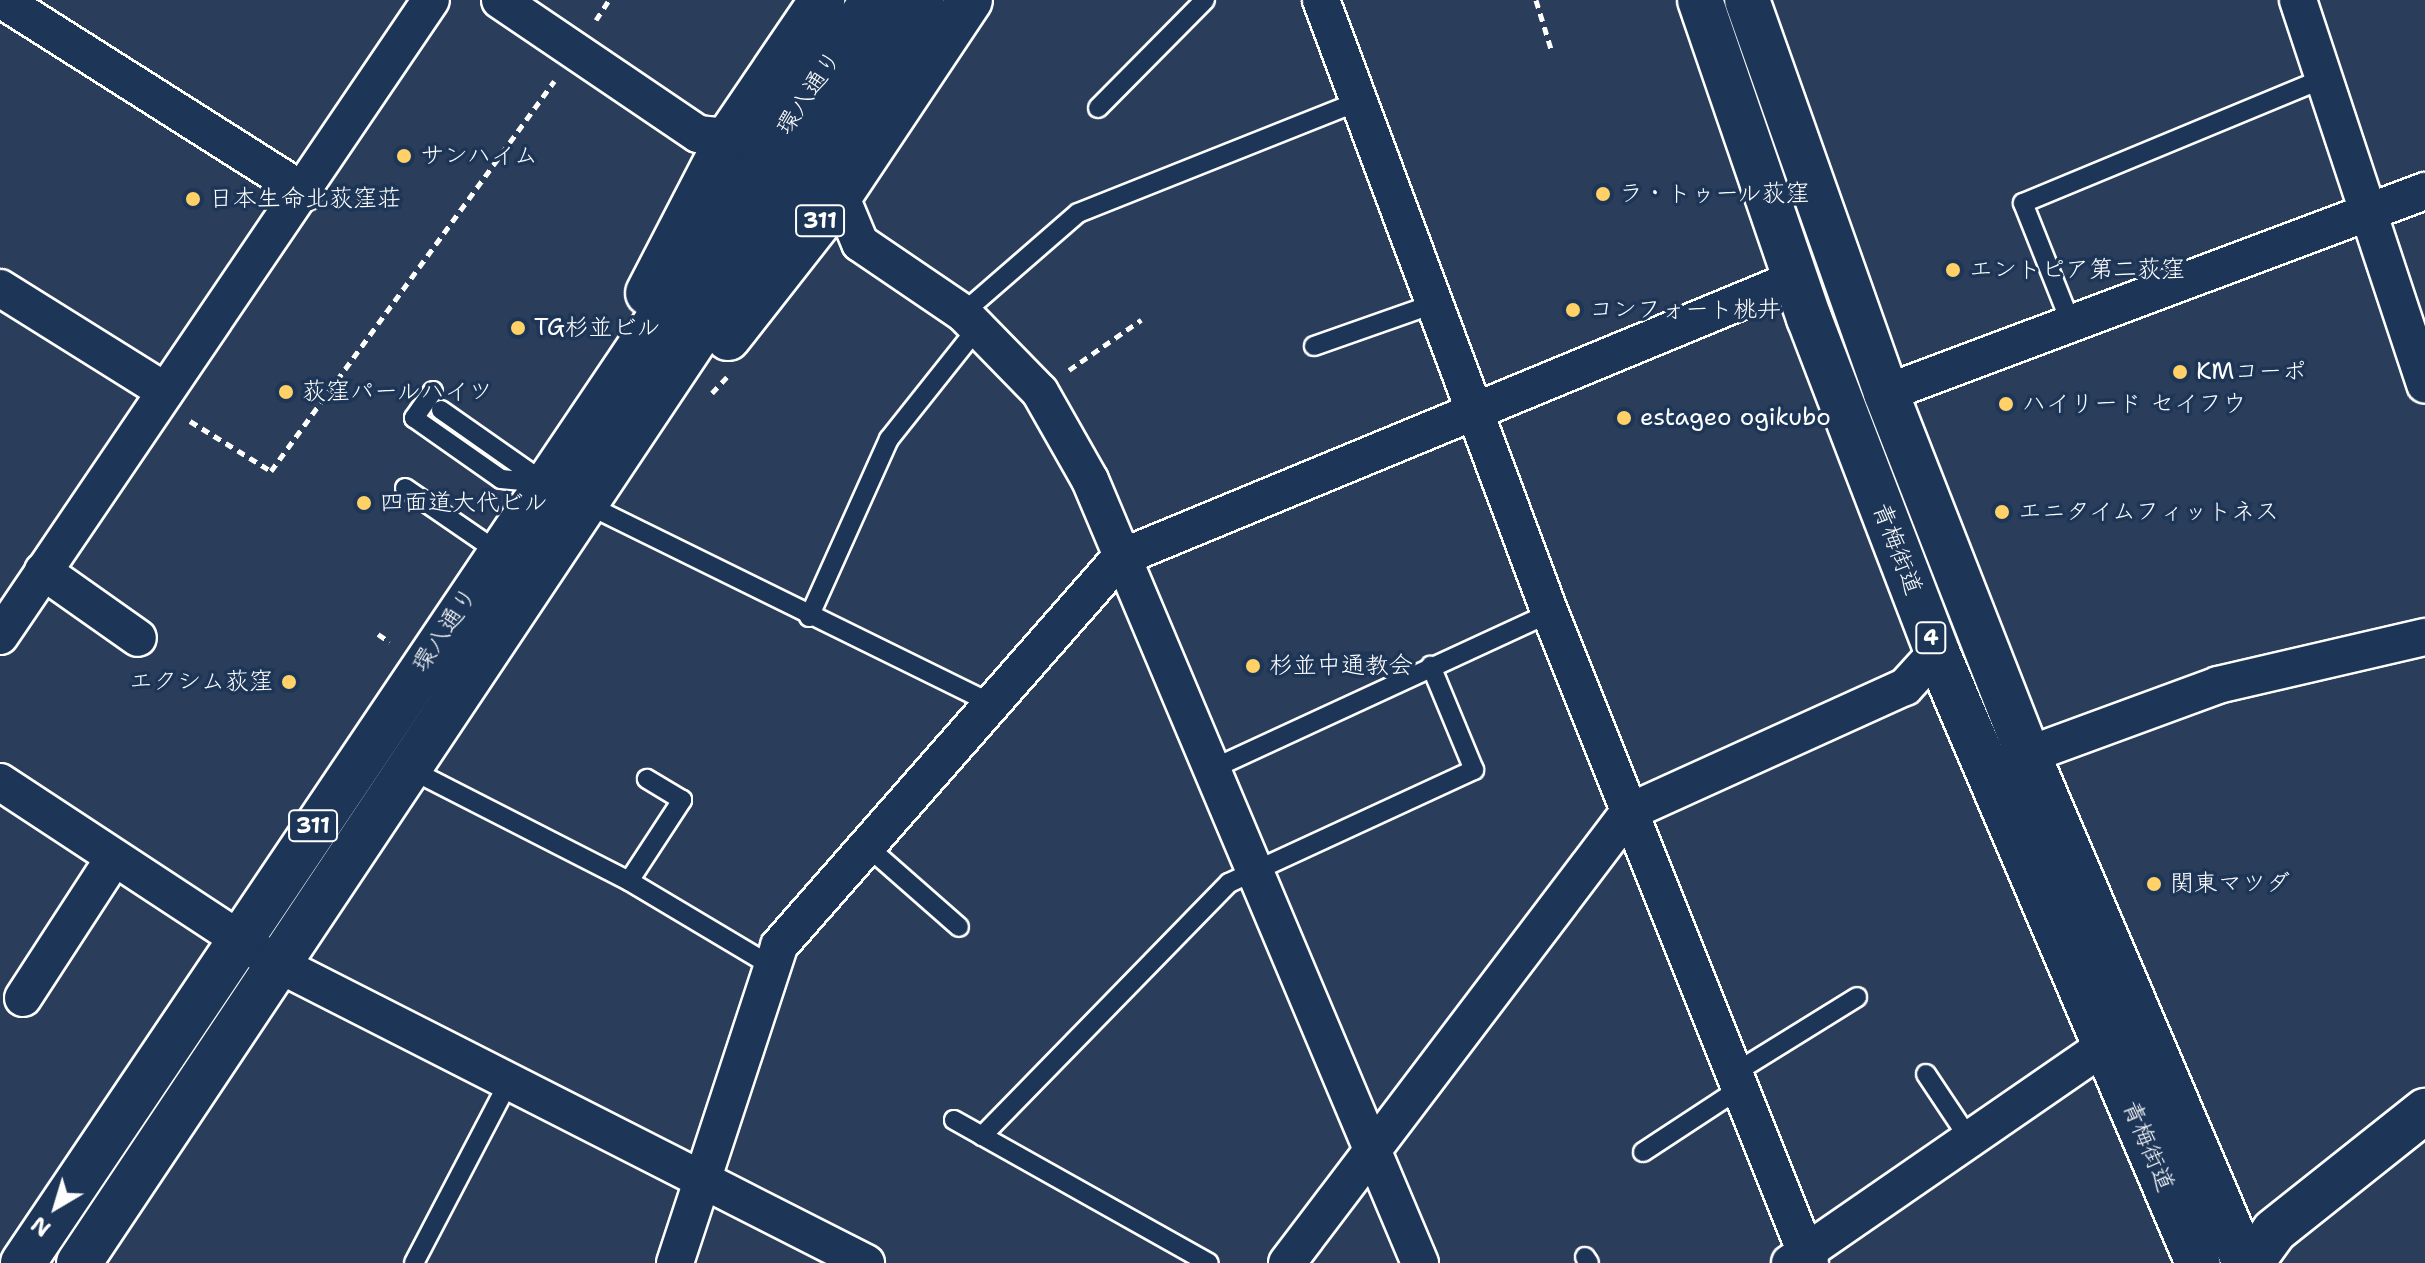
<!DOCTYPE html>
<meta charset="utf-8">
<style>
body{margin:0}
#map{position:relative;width:2425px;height:1263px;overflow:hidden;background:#2a3d5a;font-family:"Shantell Sans","Klee One",sans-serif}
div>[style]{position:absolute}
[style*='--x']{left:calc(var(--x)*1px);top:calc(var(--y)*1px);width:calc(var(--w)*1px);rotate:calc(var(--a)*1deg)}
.path>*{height:5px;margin-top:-2.5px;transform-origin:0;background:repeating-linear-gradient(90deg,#fff 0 8px,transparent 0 14px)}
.roads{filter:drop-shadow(2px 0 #fff) drop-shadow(-2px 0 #fff) drop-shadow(0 2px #fff) drop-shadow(0 -2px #fff)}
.service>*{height:18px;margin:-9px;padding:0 9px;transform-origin:9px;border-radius:9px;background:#1d3557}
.minor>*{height:36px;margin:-18px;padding:0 18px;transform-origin:18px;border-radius:18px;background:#1d3557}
.tertiary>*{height:44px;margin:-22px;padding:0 22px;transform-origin:22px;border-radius:22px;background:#1d3557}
.primary>*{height:44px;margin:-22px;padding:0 22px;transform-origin:22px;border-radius:22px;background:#1d3557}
.dots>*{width:22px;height:22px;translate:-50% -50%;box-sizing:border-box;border:4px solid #1d3557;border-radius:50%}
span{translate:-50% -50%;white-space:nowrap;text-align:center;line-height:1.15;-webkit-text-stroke:7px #1d3557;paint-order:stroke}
.shield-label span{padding:2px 6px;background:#1d3557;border:2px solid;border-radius:6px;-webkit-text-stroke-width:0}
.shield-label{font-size:22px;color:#fff;font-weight:700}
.street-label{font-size:24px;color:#fff}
.poi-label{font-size:24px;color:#fff}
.left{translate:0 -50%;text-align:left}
.right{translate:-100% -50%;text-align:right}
.north{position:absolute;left:16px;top:1167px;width:80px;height:80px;-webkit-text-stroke:6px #1d3557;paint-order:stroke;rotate:218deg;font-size:22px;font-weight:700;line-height:32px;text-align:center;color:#fff}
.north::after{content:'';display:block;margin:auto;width:28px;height:36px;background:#fff;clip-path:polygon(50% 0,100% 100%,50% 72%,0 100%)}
</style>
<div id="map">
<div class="path">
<div style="--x:1536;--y:0;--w:54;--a:72.9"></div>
<div style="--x:596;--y:20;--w:24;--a:-57"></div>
<div style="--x:1069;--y:370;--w:88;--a:-34.8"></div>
<div style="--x:712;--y:393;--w:22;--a:-47"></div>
<div style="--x:190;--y:421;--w:95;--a:31.7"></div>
<div style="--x:271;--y:471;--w:482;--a:-54"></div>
<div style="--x:378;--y:634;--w:14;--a:34"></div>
</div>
<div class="roads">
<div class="service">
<div style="--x:1098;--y:108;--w:152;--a:-45.3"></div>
<div style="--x:963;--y:313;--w:152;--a:-41"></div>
<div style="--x:1078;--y:213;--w:297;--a:-21.7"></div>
<div style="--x:2070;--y:321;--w:127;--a:-111.7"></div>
<div style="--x:2023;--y:203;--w:325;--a:-22.5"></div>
<div style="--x:1314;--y:346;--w:126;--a:-19.4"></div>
<div style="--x:433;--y:391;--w:33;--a:125"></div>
<div style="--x:414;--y:418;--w:106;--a:35"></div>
<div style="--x:501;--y:479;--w:43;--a:5.3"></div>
<div style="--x:441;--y:410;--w:123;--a:35.1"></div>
<div style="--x:405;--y:488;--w:113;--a:34.5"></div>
<div style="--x:586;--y:504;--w:453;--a:26.2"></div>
<div style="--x:809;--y:617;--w:195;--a:-65.8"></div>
<div style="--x:889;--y:439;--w:143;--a:-51.5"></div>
<div style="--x:408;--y:768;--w:248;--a:27.1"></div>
<div style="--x:629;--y:881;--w:164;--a:30.8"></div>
<div style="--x:1210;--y:770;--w:374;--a:-24.8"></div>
<div style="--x:868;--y:847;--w:121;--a:41.3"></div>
<div style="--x:629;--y:881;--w:97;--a:-56.8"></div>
<div style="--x:682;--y:800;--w:41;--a:-149"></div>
<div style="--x:1733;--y:1074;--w:146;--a:-31.8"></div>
<div style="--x:1926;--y:1074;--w:76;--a:56.3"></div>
<div style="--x:954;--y:1120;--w:292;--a:29.3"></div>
<div style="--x:982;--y:1136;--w:354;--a:-45.7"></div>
<div style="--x:1229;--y:883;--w:270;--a:-24.8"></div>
<div style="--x:1474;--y:770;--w:113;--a:-112.5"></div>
<div style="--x:1643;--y:1152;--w:115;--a:-33.3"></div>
<div style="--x:1585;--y:1257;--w:7;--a:56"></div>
<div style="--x:414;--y:1263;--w:203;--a:-62.4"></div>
</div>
<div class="minor">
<div style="--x:2;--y:0;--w:359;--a:32.4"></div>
<div style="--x:500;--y:0;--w:239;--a:34.1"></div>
<div style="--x:698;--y:134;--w:31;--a:6"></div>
<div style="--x:1321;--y:0;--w:654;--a:69.52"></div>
<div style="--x:1550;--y:613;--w:700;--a:68.2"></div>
<div style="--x:2298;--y:0;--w:405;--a:71.7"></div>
<div style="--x:840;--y:195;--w:52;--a:67.4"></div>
<div style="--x:860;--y:243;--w:125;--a:34.2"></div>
<div style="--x:963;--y:313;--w:110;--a:45.7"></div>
<div style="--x:1040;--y:392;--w:101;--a:60.4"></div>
<div style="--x:1090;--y:480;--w:850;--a:67.15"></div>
<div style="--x:0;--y:288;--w:195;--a:32"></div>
<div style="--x:1886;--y:393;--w:576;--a:-20.54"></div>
<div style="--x:43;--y:571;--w:116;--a:35.2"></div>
<div style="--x:0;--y:636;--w:768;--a:-55.88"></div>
<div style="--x:2028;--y:755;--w:202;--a:-20.2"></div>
<div style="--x:2218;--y:685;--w:212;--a:-13.1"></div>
<div style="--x:0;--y:782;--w:330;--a:33.3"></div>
<div style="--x:276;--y:963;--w:662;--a:26.95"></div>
<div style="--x:23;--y:998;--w:163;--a:-57"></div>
<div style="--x:675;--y:1263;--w:334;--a:-71.8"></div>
<div style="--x:779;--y:946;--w:517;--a:-48.69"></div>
<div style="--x:1120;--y:558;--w:730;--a:-22.46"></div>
<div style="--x:1287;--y:1263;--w:566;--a:-52.83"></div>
<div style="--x:1629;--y:812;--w:303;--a:-24.4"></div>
<div style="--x:1905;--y:687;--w:47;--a:-47.6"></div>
<div style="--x:1790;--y:1263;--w:383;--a:-34.6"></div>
</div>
<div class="tertiary">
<div style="--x:2251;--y:1263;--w:39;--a:-54"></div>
<div style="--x:2274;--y:1231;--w:193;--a:-38.5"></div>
</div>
<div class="primary">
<div style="--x:1700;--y:0;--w:336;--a:71.1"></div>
<div style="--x:1809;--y:318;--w:358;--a:69"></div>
<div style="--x:1937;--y:652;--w:664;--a:66.87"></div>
<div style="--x:1747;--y:0;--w:417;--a:70.5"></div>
<div style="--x:1886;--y:393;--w:389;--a:68.6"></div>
<div style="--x:2028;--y:755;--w:552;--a:66.87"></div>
<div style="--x:648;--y:293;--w:176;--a:-62.6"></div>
<div style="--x:729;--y:137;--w:166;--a:-55.8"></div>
<div style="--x:728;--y:338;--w:182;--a:-51.9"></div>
<div style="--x:840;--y:195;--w:234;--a:-56.3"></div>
<div style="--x:23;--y:1263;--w:1522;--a:-56.06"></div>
<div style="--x:79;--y:1263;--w:1518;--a:-56.31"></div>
</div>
</div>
<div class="dots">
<div style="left:404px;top:156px;background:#ffd166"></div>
<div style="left:1603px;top:194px;background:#ffd166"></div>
<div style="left:193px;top:199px;background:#ffd166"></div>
<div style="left:1953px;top:270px;background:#ffd166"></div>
<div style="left:1573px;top:310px;background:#ffd166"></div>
<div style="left:518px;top:328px;background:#ffd166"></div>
<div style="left:2180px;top:372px;background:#ffd166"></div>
<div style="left:286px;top:392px;background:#ffd166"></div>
<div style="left:2006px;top:404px;background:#ffd166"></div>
<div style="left:1624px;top:418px;background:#ffd166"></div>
<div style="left:364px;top:503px;background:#ffd166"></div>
<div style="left:2002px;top:512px;background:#ffd166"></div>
<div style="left:1253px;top:666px;background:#ffd166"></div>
<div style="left:289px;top:682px;background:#ffd166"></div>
<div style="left:2154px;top:884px;background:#ffd166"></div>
</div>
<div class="shield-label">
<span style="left:820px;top:221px">311</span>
<span style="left:1931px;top:638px">4</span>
<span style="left:313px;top:826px">311</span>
</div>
<div class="street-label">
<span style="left:809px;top:93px;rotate:-56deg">環八通り</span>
<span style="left:1897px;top:549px;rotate:69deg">青梅街道</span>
<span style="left:445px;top:630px;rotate:-56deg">環八通り</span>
<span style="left:2148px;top:1146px;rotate:67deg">青梅街道</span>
</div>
<div class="poi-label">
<span class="left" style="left:420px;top:156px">サンハイム</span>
<span class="left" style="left:1619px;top:194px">ラ・トゥール荻窪</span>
<span class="left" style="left:209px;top:199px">日本生命北荻窪荘</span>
<span class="left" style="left:1969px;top:270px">エントピア第二荻窪</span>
<span class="left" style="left:1589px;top:310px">コンフォート桃井</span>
<span class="left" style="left:534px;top:328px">TG杉並ビル</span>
<span class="left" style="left:2196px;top:372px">KMコーポ</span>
<span class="left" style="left:302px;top:392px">荻窪パールハイツ</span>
<span class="left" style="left:2022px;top:404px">ハイリード セイフウ</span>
<span class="left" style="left:1640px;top:418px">estageo ogikubo</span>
<span class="left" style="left:380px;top:503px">四面道大代ビル</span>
<span class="left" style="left:2018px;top:512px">エニタイムフィットネス</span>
<span class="left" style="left:1269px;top:666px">杉並中通教会</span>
<span class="right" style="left:273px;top:682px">エクシム荻窪</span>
<span class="left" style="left:2170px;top:884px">関東マツダ</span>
</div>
<div class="north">N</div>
</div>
